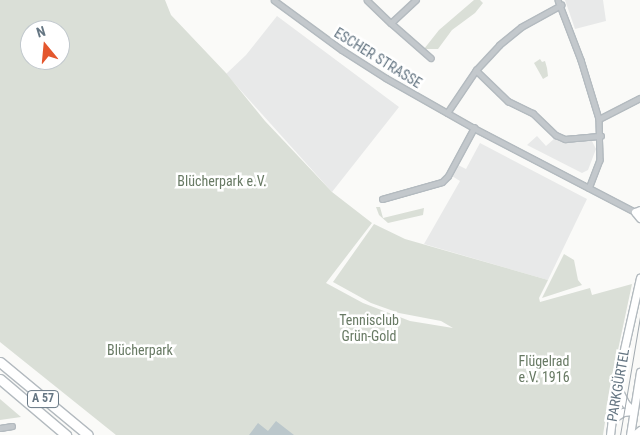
<!DOCTYPE html>
<meta charset="utf-8">
<style>
body{margin:0}
#map{position:relative;width:640px;height:435px;overflow:hidden;background:#fafaf8;font-family:"Roboto Condensed",sans-serif}
div>[style]{position:absolute}
[style*='--x']{left:calc(var(--x)*1px);top:calc(var(--y)*1px);width:calc(var(--w)*1px);rotate:calc(var(--a)*1deg)}
.built>*{inset:0;background:#e8e9e9}
.green>*{inset:0;background:#dadfd7}
.water>*{inset:0;background:#bbc7cb}
.roads{filter:drop-shadow(1px 0 #b3babf) drop-shadow(-1px 0 #b3babf) drop-shadow(0 1px #b3babf) drop-shadow(0 -1px #b3babf)}
.minor>*{height:4.5px;margin:-2.25px;padding:0 2.25px;transform-origin:2.25px;border-radius:2.25px;background:#c3c8cc}
.secondary>*{height:7px;margin:-3.5px;padding:0 3.5px;transform-origin:3.5px;border-radius:3.5px;background:#fff}
.motorway>*{height:9px;margin:-4.5px;padding:0 4.5px;transform-origin:4.5px;border-radius:4.5px;background:#fff}
.tram>*{height:1px;margin:-0.5px;padding:0 0.5px;transform-origin:0.5px;border-radius:0.5px;background:#a2aab0}
span{translate:-50% -50%;white-space:nowrap;text-align:center;line-height:1.15;-webkit-text-stroke:5px #fff;paint-order:stroke}
.shield-label span{padding:1px 4px;background:#fff;border:1px solid;border-radius:4px;-webkit-text-stroke-width:0}
.shield-label{font-size:12px;color:#657683;font-weight:700}
.street-label{font-size:14px;color:#657683}
.park-label{font-size:14px;color:#687a64}
.north{position:absolute;left:20px;top:20px;width:50px;height:50px;box-sizing:border-box;background:#fff;border:1px solid #c1c8cd;border-radius:50%;rotate:343deg;font-size:14px;font-weight:700;line-height:20px;text-align:center;color:#657683}
.north::after{content:'';display:block;margin:auto;width:18px;height:22px;background:#e4572e;clip-path:polygon(50% 0,100% 100%,50% 72%,0 100%)}
</style>
<div id="map">
<div class="built">
<div style="clip-path:polygon(565px 0,603px 0,606px 21px,575px 29px)"></div>
<div style="clip-path:polygon(277px 16px,399px 107px,332px 192px,226px 74px,246px 55px)"></div>
<div style="clip-path:polygon(537px 136px,546px 146px,555px 138px,565px 142px,587px 139px,592px 141px,596px 149px,588px 170px,582px 173px,527px 145px)"></div>
<div style="clip-path:polygon(480px 143px,587px 199px,548px 280px,424px 244px,460px 181px,452px 176px,458px 165px,466px 169px)"></div>
</div>
<div class="green">
<div style="clip-path:polygon(evenodd,0 0,165px 0,171px 15px,226px 73px,265px 121px,332px 192px,372px 223px,326px 283px,363px 303px,410px 321px,453px 328px,441px 321px,399px 313px,371px 303px,333px 282px,374px 224px,405px 239px,548px 280px,539px 298px,540px 302px,590px 288px,592px 295px,632px 284px,611px 383px,603px 435px,116px 435px,0 342px,0 0,30px 30px,60px 30px,60px 60px,30px 60px,30px 30px)"></div>
<div style="clip-path:polygon(474px 0,480px 0,483px 3px,475px 13px,452px 30px,438px 49px,424px 49px,439px 30px)"></div>
<div style="clip-path:polygon(540px 59px,542px 62px,545px 61px,547px 68px,548px 76px,543px 79px,534px 63px)"></div>
<div style="clip-path:polygon(376px 207px,380px 207px,383px 218px,424px 208px,423px 215px,388px 223px,379px 215px)"></div>
<div style="clip-path:polygon(564px 254px,574px 260px,578px 280px,582px 285px,542px 298px)"></div>
<div style="clip-path:polygon(0 399px,21px 417px,0 420px)"></div>
</div>
<div class="water">
<div style="clip-path:polygon(276px 421px,294px 435px,249px 435px,258px 423px,268px 431px)"></div>
</div>
<div class="roads">
<div class="minor">
<div style="--x:274;--y:0;--w:84;--a:36.3"></div>
<div style="--x:342;--y:50;--w:52;--a:32.5"></div>
<div style="--x:386;--y:78;--w:101;--a:29.6"></div>
<div style="--x:474;--y:128;--w:184;--a:27.5"></div>
<div style="--x:367;--y:0;--w:33;--a:44"></div>
<div style="--x:391;--y:23;--w:34;--a:-43"></div>
<div style="--x:558;--y:0;--w:64;--a:69"></div>
<div style="--x:581;--y:60;--w:62;--a:73"></div>
<div style="--x:599;--y:119;--w:41;--a:88.6"></div>
<div style="--x:600;--y:160;--w:30;--a:111"></div>
<div style="--x:391;--y:23;--w:53;--a:41.2"></div>
<div style="--x:476;--y:70;--w:45;--a:44.1"></div>
<div style="--x:508;--y:101;--w:28;--a:26"></div>
<div style="--x:533;--y:113;--w:32;--a:44"></div>
<div style="--x:556;--y:135;--w:10;--a:24"></div>
<div style="--x:565;--y:139;--w:36;--a:-5"></div>
<div style="--x:447;--y:113;--w:52;--a:-56"></div>
<div style="--x:476;--y:70;--w:34;--a:-47"></div>
<div style="--x:499;--y:45;--w:28;--a:-39"></div>
<div style="--x:521;--y:27;--w:46;--a:-28.8"></div>
<div style="--x:599;--y:119;--w:46;--a:-27.1"></div>
<div style="--x:382;--y:199;--w:62;--a:-15.8"></div>
<div style="--x:442;--y:182;--w:8;--a:-45"></div>
<div style="--x:448;--y:176;--w:55;--a:-61.6"></div>
<div style="--x:0;--y:428;--w:12;--a:-9"></div>
</div>
<div class="secondary">
<div style="--x:640;--y:210;--w:5;--a:158"></div>
<div style="--x:635;--y:212;--w:8;--a:50"></div>
<div style="--x:616;--y:385;--w:20;--a:63"></div>
<div style="--x:625;--y:403;--w:11;--a:45"></div>
<div style="--x:612;--y:419;--w:13;--a:-32"></div>
<div style="--x:623;--y:412;--w:10;--a:-6"></div>
<div style="--x:610;--y:435;--w:50;--a:-83.2"></div>
<div style="--x:616;--y:385;--w:110;--a:-77.4"></div>
<div style="--x:630;--y:435;--w:64;--a:-81"></div>
<div style="--x:634;--y:435;--w:8;--a:-40"></div>
</div>
<div class="motorway">
<div style="--x:0;--y:362;--w:114;--a:39.7"></div>
<div style="--x:0;--y:379;--w:87;--a:40.3"></div>
</div>
</div>
<div class="tram">
<div style="--x:620;--y:435;--w:120;--a:-80.4"></div>
</div>
<div class="shield-label">
<span style="left:43px;top:399px">A 57</span>
</div>
<div class="street-label">
<span style="left:378px;top:58px;rotate:32deg">ESCHER STRASSE</span>
<span style="left:618px;top:385px;rotate:-80deg">PARKGÜRTEL</span>
</div>
<div class="park-label">
<span style="left:222px;top:181px">Blücherpark e.V.</span>
<span style="left:369px;top:328px">Tennisclub<br>Grün-Gold</span>
<span style="left:140px;top:350px">Blücherpark</span>
<span style="left:544px;top:369px">Flügelrad<br>e.V. 1916</span>
</div>
<div class="north">N</div>
</div>
